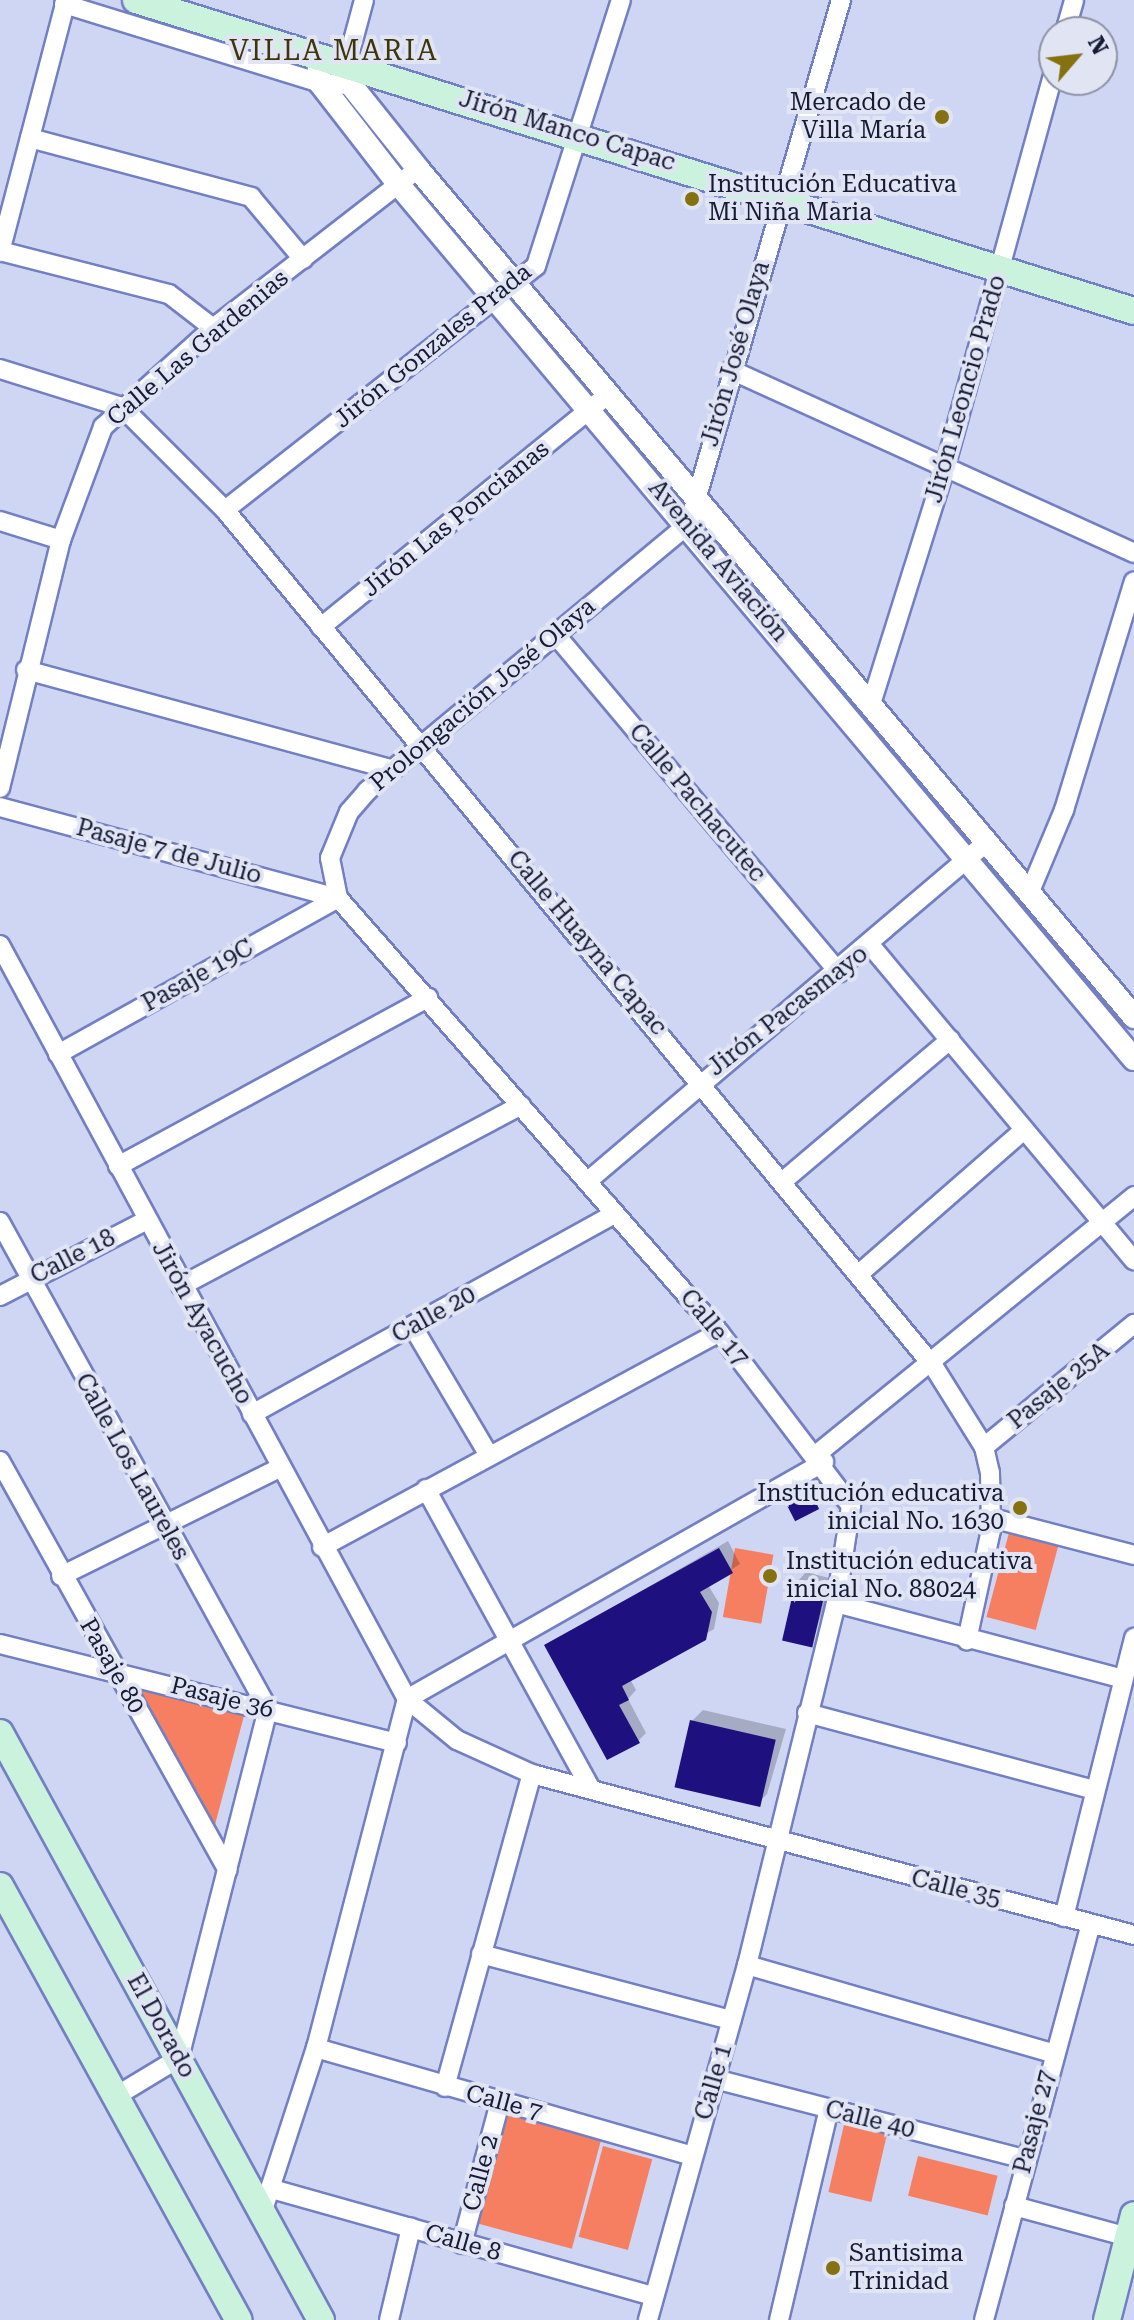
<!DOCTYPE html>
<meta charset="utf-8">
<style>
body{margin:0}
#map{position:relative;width:1134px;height:2320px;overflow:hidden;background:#cfd6f3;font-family:"Roboto Serif",serif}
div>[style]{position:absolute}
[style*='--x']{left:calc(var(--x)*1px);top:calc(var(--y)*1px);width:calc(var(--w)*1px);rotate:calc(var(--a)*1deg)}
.green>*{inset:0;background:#f77f61;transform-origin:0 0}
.shadow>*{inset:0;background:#0003}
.building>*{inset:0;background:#1f1080;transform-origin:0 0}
.roads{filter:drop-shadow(2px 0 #737fc3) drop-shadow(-2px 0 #737fc3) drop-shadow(0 2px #737fc3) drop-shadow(0 -2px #737fc3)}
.minor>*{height:18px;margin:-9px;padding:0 9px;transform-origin:9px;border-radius:9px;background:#fff}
.tertiary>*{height:22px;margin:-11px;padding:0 11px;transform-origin:11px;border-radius:11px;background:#fff}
.secondary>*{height:26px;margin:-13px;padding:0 13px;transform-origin:13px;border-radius:13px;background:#cbf2dc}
.dots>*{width:22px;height:22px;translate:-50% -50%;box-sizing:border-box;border:4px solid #e0e4f3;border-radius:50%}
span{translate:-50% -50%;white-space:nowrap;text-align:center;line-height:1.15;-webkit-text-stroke:8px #e0e4f3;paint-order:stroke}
.poi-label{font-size:24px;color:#161a35}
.right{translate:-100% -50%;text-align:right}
.left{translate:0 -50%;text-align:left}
.street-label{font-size:24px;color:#161a35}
.quarter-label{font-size:28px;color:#3f350a;letter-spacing:2px}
.north{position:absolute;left:1038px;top:16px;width:80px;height:80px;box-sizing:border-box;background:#e0e4f3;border:2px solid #8f93a7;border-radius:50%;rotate:62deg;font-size:22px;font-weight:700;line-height:32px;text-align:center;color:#161a35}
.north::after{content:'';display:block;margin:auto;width:28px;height:36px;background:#867111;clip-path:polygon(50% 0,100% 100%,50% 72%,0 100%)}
</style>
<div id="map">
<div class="green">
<div style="left:1010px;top:1529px;width:51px;height:91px;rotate:15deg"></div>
<div style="left:735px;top:1548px;width:39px;height:70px;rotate:10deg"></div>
<div style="clip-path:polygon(135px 1684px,245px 1712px,212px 1836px)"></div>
<div style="left:503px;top:2104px;width:104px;height:122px;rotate:15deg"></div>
<div style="left:846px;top:2116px;width:44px;height:78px;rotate:13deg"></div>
<div style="left:603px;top:2146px;width:51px;height:94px;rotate:15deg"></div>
<div style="left:918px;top:2156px;width:82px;height:41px;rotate:14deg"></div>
</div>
<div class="shadow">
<div style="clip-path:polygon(817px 1489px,818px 1507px,789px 1506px,794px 1501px)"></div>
<div style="clip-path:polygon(728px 1541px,740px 1564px,708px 1585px,719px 1603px,714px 1629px,630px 1679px,636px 1690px,628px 1699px,646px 1733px,638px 1741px,546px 1646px)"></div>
<div style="clip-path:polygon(806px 1572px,833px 1579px,811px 1646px,798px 1581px)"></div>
<div style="clip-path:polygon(703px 1710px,786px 1729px,767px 1794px,756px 1805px,692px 1721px)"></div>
</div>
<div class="building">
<div style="left:811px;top:1493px;width:18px;height:27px;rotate:63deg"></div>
<div style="clip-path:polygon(719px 1548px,733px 1573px,700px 1592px,712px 1612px,706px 1640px,622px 1686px,629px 1700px,619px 1705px,640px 1743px,607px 1760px,544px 1645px)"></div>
<div style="left:796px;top:1580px;width:31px;height:62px;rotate:13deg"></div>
<div style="left:690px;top:1720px;width:88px;height:69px;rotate:13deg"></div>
</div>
<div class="roads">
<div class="minor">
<div style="--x:64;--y:4;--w:268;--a:17.1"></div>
<div style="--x:320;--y:83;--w:31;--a:4"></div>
<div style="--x:1065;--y:32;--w:33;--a:-74"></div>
<div style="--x:347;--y:63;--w:65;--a:-74.9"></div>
<div style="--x:30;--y:138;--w:229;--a:14.9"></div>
<div style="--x:251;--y:197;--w:81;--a:50"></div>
<div style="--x:0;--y:251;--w:174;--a:14.3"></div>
<div style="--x:169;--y:294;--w:56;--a:37.7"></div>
<div style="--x:0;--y:252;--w:260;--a:-75.3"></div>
<div style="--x:0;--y:369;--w:128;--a:17.3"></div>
<div style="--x:122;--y:407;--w:146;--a:45"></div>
<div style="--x:225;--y:510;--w:1112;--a:50.4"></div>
<div style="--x:934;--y:1367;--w:94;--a:58"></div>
<div style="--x:984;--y:1447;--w:26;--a:77"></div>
<div style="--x:990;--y:1472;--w:58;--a:89"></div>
<div style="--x:991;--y:1530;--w:113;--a:102.3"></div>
<div style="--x:731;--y:370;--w:443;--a:24.4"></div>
<div style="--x:225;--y:510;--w:395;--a:-38.1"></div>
<div style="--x:536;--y:266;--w:279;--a:-72.3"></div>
<div style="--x:0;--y:521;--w:64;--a:17.3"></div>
<div style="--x:321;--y:627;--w:369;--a:-39"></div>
<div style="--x:555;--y:634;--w:442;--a:50"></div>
<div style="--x:26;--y:670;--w:377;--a:15.2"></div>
<div style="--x:871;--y:704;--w:244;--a:-72.6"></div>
<div style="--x:944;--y:471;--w:414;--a:-74.6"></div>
<div style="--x:0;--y:788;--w:255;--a:-76.2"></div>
<div style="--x:61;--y:540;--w:121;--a:-69.6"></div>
<div style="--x:103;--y:427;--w:148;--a:-42"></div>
<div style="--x:213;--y:328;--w:259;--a:-37.8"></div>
<div style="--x:0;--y:807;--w:350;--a:15.1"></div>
<div style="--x:1031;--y:889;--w:86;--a:-67.3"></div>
<div style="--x:1064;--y:810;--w:239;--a:-73"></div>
<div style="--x:338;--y:898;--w:578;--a:48.72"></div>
<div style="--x:719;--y:1332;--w:218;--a:52.8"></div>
<div style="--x:851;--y:1506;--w:98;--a:98.8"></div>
<div style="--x:836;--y:1603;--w:373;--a:103.8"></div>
<div style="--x:747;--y:1965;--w:369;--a:105.6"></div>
<div style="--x:338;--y:898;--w:41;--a:-101.3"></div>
<div style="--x:330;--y:858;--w:50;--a:-67.6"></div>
<div style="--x:349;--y:812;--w:28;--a:-49"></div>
<div style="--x:367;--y:791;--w:418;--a:-39.7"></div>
<div style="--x:689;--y:524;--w:546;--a:-73.82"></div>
<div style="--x:0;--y:945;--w:857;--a:61.64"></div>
<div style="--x:407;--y:1699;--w:65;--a:39.4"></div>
<div style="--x:457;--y:1740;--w:82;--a:24.4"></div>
<div style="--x:532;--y:1774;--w:623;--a:14.97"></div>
<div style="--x:871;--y:946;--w:410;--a:50.1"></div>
<div style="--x:58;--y:1054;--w:321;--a:-29.1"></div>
<div style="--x:118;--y:1166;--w:353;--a:-28.5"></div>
<div style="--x:589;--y:1180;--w:522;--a:-40.34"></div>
<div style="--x:783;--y:1181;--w:219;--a:-40.2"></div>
<div style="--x:0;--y:1222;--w:556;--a:61.18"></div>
<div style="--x:268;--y:1709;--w:360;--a:104.3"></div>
<div style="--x:179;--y:2058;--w:77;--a:148.8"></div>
<div style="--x:860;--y:1273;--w:216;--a:-41.1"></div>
<div style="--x:181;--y:1286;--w:385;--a:-28"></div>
<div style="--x:0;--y:1296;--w:165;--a:-27.3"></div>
<div style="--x:413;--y:1327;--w:147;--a:59.4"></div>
<div style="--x:252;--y:1414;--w:414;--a:-28.9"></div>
<div style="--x:984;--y:1447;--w:194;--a:-39.4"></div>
<div style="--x:817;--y:1454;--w:409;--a:-39.1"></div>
<div style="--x:0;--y:1461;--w:468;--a:60.9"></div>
<div style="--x:426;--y:1489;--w:340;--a:61.2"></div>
<div style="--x:992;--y:1518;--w:147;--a:14.6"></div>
<div style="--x:322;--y:1547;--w:451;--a:-28.4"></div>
<div style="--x:61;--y:1576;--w:246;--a:-26.3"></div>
<div style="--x:836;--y:1603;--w:297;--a:14.8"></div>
<div style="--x:0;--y:1644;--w:409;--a:14"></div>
<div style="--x:807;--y:1713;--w:297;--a:15"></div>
<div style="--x:1064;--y:1917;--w:288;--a:-75.9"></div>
<div style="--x:481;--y:1954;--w:259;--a:14.8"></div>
<div style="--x:747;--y:1965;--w:317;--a:16.1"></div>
<div style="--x:316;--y:2048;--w:391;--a:16"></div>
<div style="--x:715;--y:2079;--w:320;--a:14.5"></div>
<div style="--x:445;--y:2087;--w:325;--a:-74.5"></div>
<div style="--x:272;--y:2189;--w:396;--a:15.7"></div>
<div style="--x:1014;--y:2206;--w:118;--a:15.2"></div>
<div style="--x:262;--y:2213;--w:174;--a:-71.9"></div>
<div style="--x:316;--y:2048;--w:361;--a:-75.4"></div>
<div style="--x:407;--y:1699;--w:480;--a:-29.6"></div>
<div style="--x:462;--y:2244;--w:147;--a:-75"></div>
<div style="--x:389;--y:2320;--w:95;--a:-76.6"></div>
<div style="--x:779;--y:2320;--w:217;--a:-76.7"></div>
<div style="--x:984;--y:2320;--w:408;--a:-74.9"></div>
</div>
<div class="tertiary">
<div style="--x:318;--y:56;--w:27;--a:86"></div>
<div style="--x:320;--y:83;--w:129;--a:52.2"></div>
<div style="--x:399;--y:185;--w:1142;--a:49.94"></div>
<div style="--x:347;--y:63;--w:22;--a:80"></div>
<div style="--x:351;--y:85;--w:107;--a:51.4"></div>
<div style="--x:418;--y:169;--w:1110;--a:49.82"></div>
</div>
<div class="secondary">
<div style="--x:136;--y:0;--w:1045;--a:17.31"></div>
<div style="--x:0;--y:1733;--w:669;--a:61.33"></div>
<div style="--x:0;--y:1886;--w:495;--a:61.2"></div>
<div style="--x:1107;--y:2320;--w:108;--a:-75.6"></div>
</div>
</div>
<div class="dots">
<div style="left:942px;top:117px;background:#867111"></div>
<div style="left:692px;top:199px;background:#867111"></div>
<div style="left:1020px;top:1508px;background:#867111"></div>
<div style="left:770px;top:1576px;background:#867111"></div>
<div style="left:833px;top:2268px;background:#867111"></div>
</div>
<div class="poi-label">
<span class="right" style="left:926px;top:117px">Mercado de<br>Villa María</span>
<span class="left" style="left:708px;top:199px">Institución Educativa<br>Mi Niña Maria</span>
<span class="right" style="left:1004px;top:1508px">Institución educativa<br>inicial No. 1630</span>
<span class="left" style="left:786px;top:1576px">Institución educativa<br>inicial No. 88024</span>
<span class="left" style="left:849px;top:2268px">Santisima<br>Trinidad</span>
</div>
<div class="street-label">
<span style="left:567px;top:131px;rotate:17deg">Jirón Manco Capac</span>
<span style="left:433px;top:346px;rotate:-39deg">Jirón Gonzales Prada</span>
<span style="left:198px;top:348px;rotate:-40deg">Calle Las Gardenias</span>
<span style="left:736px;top:354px;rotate:-74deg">Jirón José Olaya</span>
<span style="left:966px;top:389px;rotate:-74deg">Jirón Leoncio Prado</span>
<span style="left:456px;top:519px;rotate:-39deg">Jirón Las Poncianas</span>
<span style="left:718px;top:561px;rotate:50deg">Avenida Aviación</span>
<span style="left:483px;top:695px;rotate:-40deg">Prolongación José Olaya</span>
<span style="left:697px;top:803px;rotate:50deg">Calle Pachacutec</span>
<span style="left:169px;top:852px;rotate:15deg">Pasaje 7 de Julio</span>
<span style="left:587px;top:943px;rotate:50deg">Calle Huayna Capac</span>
<span style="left:198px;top:976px;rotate:-29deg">Pasaje 19C</span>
<span style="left:788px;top:1011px;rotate:-38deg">Jirón Pacasmayo</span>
<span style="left:73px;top:1257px;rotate:-27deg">Calle 18</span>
<span style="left:434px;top:1315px;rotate:-29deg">Calle 20</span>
<span style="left:202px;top:1323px;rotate:61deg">Jirón Ayacucho</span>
<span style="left:714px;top:1328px;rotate:50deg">Calle 17</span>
<span style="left:1059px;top:1386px;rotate:-39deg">Pasaje 25A</span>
<span style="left:132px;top:1467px;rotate:61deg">Calle Los Laureles</span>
<span style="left:112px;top:1666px;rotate:60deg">Pasaje 80</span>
<span style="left:222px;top:1698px;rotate:14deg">Pasaje 36</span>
<span style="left:956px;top:1889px;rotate:14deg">Calle 35</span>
<span style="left:161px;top:2026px;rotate:61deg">El Dorado</span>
<span style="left:714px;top:2082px;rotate:-74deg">Calle 1</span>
<span style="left:504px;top:2103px;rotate:15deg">Calle 7</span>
<span style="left:870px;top:2120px;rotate:14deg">Calle 40</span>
<span style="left:1035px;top:2122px;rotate:-76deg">Pasaje 27</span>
<span style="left:481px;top:2173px;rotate:-75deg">Calle 2</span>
<span style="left:463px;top:2243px;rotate:16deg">Calle 8</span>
</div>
<div class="quarter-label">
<span style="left:334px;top:51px">VILLA MARIA</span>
</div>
<div class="north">N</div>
</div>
